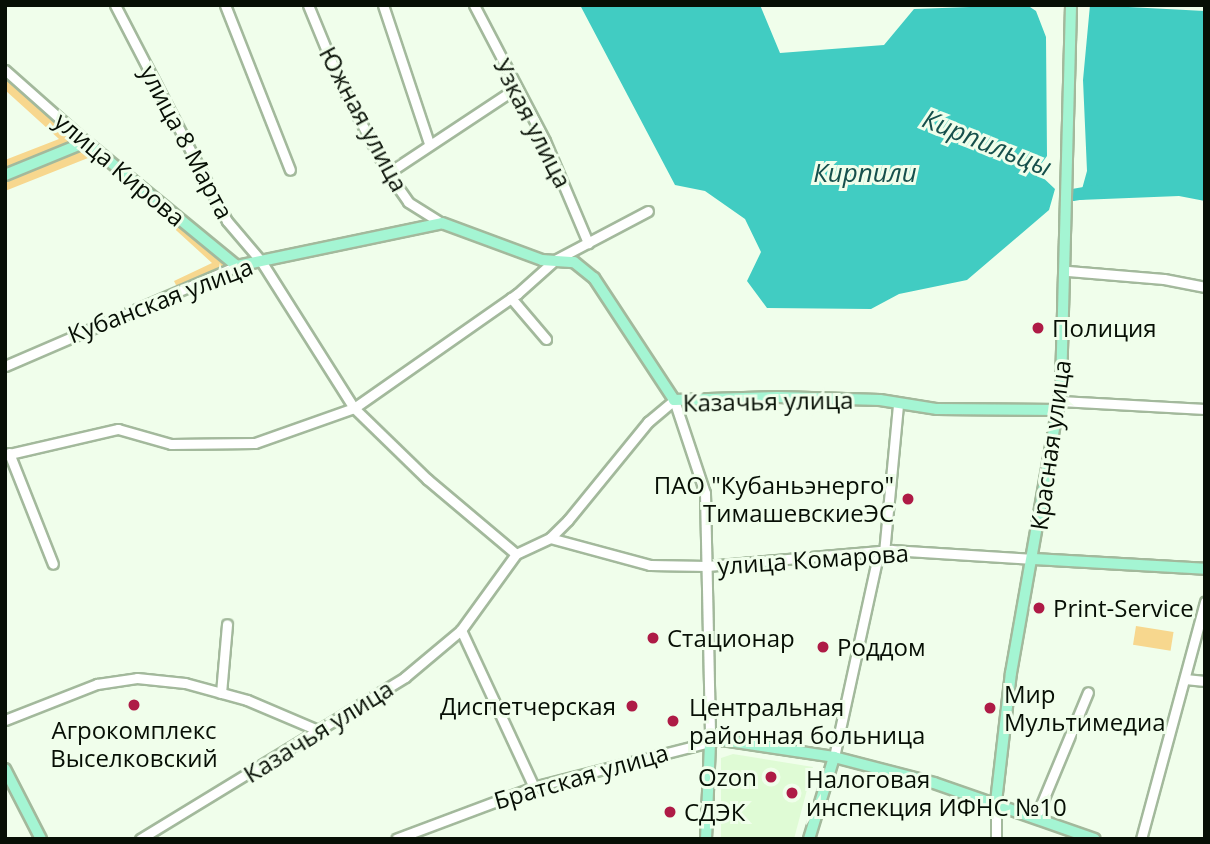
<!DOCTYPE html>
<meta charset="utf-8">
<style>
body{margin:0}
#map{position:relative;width:1210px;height:844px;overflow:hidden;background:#f0feeb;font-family:"Open Sans",sans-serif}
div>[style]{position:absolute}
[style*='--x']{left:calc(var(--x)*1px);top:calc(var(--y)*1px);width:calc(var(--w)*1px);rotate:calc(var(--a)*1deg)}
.built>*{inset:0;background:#dffbd5}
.green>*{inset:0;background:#f7d78e;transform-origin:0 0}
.water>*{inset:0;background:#41ccc2}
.river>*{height:12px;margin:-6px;padding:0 6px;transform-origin:6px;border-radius:6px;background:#41ccc2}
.roads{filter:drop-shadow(2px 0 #a3b99c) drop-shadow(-2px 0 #a3b99c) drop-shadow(0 2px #a3b99c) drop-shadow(0 -2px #a3b99c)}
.minor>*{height:9px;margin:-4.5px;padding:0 4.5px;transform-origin:4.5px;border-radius:4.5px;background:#fff}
.major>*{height:10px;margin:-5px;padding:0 5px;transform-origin:5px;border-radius:5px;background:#a4f5d3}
.dots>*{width:19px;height:19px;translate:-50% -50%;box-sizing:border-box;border:4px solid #f0feeb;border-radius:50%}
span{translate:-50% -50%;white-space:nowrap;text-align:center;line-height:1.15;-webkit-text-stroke:6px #f0feeb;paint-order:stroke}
.street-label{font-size:24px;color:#070f05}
.poi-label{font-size:24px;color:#070f05}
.left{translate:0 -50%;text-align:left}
.right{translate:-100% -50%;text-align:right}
.water-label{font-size:26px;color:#16504c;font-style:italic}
.frame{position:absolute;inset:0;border:7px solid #070f05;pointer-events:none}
</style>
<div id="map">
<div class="built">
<div style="clip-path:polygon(733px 754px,813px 767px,794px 839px,721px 839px,721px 758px)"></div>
</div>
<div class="green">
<div style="clip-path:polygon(11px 78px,74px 140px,5px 172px,5px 160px,59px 139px,5px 90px,5px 82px)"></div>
<div style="clip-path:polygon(75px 151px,89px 151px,110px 170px,88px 158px,5px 191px,5px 179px)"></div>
<div style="clip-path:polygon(170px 217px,223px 261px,224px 268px,178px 289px,174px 281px,212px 263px,166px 221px)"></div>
<div style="left:1136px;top:626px;width:38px;height:19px;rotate:9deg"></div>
</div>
<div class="water">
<div style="clip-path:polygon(580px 5px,760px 5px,780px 53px,884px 45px,914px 9px,1027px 5px,1036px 11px,1046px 37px,1047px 156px,1036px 171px,1055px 189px,1049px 210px,967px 280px,899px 294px,871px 309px,767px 308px,747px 281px,761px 252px,745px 219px,705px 191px,675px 185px)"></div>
<div style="clip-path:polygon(1090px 5px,1205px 11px,1205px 201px,1179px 196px,1079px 200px,1087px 171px,1083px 80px)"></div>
</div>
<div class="river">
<div style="--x:1073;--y:195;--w:23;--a:-10"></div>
</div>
<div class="roads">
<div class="minor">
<div style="--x:115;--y:5;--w:243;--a:62.6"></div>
<div style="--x:227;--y:221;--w:52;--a:49.6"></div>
<div style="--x:261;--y:261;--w:174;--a:57.7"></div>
<div style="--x:354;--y:408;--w:102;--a:44.2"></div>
<div style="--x:427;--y:479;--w:116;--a:40.1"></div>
<div style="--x:225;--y:5;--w:177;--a:68.5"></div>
<div style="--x:308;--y:5;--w:87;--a:67.6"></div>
<div style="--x:341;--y:85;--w:100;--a:61.9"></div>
<div style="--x:388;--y:173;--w:35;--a:55"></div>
<div style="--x:408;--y:202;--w:40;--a:32"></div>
<div style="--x:383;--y:5;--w:145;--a:71.6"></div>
<div style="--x:474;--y:5;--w:153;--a:62.4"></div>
<div style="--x:545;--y:141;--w:111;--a:67.1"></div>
<div style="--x:5;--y:70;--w:108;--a:41.6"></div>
<div style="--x:388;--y:173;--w:152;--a:-33.5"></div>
<div style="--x:1068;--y:271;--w:96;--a:4.8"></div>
<div style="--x:1164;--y:279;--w:42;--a:11"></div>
<div style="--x:511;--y:298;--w:54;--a:49.5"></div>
<div style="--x:5;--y:366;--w:253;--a:-23.3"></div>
<div style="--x:1060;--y:401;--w:145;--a:3.2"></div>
<div style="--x:9;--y:453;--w:119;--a:68.4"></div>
<div style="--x:5;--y:455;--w:116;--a:-13"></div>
<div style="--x:118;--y:429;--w:55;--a:15.8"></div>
<div style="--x:171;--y:444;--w:84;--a:-0.7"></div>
<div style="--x:255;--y:443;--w:105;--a:-19.5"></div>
<div style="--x:354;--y:408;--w:199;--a:-35"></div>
<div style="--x:517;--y:294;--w:51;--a:-41.8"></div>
<div style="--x:555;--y:260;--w:105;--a:-27.8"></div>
<div style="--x:550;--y:538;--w:104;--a:15.1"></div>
<div style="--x:650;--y:565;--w:57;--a:1"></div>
<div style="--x:707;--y:566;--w:185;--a:-5"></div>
<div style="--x:891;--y:550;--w:143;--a:3.6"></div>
<div style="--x:461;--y:630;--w:173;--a:65.1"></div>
<div style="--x:1185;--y:679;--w:20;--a:6"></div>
<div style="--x:221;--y:693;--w:69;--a:-85"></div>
<div style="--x:5;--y:720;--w:99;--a:-21.4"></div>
<div style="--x:97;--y:684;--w:40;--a:-8.5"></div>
<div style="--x:137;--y:678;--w:48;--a:5.9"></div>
<div style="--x:185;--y:683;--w:64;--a:15.3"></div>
<div style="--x:247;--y:700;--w:79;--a:23"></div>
<div style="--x:834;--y:757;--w:202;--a:-77.7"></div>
<div style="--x:877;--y:560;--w:10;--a:-45"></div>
<div style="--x:884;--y:553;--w:148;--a:-84.6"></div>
<div style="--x:996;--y:802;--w:37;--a:90"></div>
<div style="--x:1036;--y:817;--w:135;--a:-67.4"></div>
<div style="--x:140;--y:839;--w:311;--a:-31.4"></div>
<div style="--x:405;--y:677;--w:73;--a:-40"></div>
<div style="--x:461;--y:630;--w:94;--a:-54.1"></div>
<div style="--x:516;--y:554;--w:38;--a:-25"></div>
<div style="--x:550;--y:538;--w:25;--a:-45"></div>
<div style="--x:568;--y:520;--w:127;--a:-50.8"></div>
<div style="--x:648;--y:422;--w:34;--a:-40"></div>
<div style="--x:674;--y:400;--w:98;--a:71.6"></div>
<div style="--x:705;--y:493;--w:249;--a:88.8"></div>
<div style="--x:710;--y:742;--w:182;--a:165.7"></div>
<div style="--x:534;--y:787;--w:147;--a:159.4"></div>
<div style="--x:1141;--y:839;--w:246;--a:-74.9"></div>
</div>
<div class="major">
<div style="--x:5;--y:175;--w:87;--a:-22.2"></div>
<div style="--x:86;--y:142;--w:195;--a:39.4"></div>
<div style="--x:237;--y:266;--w:209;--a:-11.8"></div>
<div style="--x:442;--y:223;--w:107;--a:20.3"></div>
<div style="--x:542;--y:260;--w:32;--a:4"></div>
<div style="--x:574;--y:262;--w:26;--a:39"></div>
<div style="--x:594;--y:278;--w:146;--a:56.7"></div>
<div style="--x:674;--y:400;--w:104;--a:-1.7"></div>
<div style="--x:778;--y:397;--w:102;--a:1.7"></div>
<div style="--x:880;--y:400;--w:58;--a:9"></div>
<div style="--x:937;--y:409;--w:121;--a:0.5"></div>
<div style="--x:1034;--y:559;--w:171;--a:3.3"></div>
<div style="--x:5;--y:769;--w:79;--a:62.8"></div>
<div style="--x:996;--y:802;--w:130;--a:-83.4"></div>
<div style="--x:1011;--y:673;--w:289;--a:-80"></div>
<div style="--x:1061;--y:388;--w:383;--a:-88.5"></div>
<div style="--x:706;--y:839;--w:97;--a:-87.6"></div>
<div style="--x:710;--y:742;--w:12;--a:-9"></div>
<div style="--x:722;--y:740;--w:113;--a:8.6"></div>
<div style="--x:834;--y:757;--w:103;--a:14.6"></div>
<div style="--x:934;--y:783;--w:170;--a:19.2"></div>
<div style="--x:809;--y:839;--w:86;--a:-73"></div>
</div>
</div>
<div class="dots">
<div style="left:1038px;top:328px;background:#ae1b46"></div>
<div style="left:908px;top:499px;background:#ae1b46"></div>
<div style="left:1039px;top:608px;background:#ae1b46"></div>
<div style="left:653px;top:638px;background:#ae1b46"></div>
<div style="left:823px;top:647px;background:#ae1b46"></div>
<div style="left:134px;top:705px;background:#ae1b46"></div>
<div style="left:632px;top:706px;background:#ae1b46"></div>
<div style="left:990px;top:708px;background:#ae1b46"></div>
<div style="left:673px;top:721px;background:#ae1b46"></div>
<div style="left:771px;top:777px;background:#ae1b46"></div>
<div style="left:792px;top:793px;background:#ae1b46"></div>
<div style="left:670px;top:812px;background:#ae1b46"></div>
</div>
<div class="street-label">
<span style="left:364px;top:119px;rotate:62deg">Южная улица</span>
<span style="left:533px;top:123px;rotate:63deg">Узкая улица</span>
<span style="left:187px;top:142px;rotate:62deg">улица 8 Марта</span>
<span style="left:120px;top:169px;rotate:40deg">улица Кирова</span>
<span style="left:160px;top:300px;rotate:-21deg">Кубанская улица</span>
<span style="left:768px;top:401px;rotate:-1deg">Казачья улица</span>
<span style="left:1050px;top:445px;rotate:-82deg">Красная улица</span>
<span style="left:813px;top:559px;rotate:-4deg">улица Комарова</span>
<span style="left:318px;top:731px;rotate:-32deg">Казачья улица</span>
<span style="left:581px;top:776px;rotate:-16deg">Братская улица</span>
</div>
<div class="poi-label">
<span class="left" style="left:1052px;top:328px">Полиция</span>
<span class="right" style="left:894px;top:499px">ПАО "Кубаньэнерго"<br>ТимашевскиеЭС</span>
<span class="left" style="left:1053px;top:608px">Print-Service</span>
<span class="left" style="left:667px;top:638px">Стационар</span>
<span class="left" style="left:837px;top:647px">Роддом</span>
<span class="left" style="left:1004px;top:708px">Мир<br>Мультимедиа</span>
<span class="right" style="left:616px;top:706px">Диспетчерская</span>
<span class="left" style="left:689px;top:721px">Центральная<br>районная больница</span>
<span style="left:134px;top:744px">Агрокомплекс<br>Выселковский</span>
<span class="right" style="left:757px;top:777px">Ozon</span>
<span class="left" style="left:806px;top:793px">Налоговая<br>инспекция ИФНС №10</span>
<span class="left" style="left:684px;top:812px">СДЭК</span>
</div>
<div class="water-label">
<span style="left:987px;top:143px;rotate:22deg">Кирпильцы</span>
<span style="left:865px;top:173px">Кирпили</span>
</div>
<div class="frame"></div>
</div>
